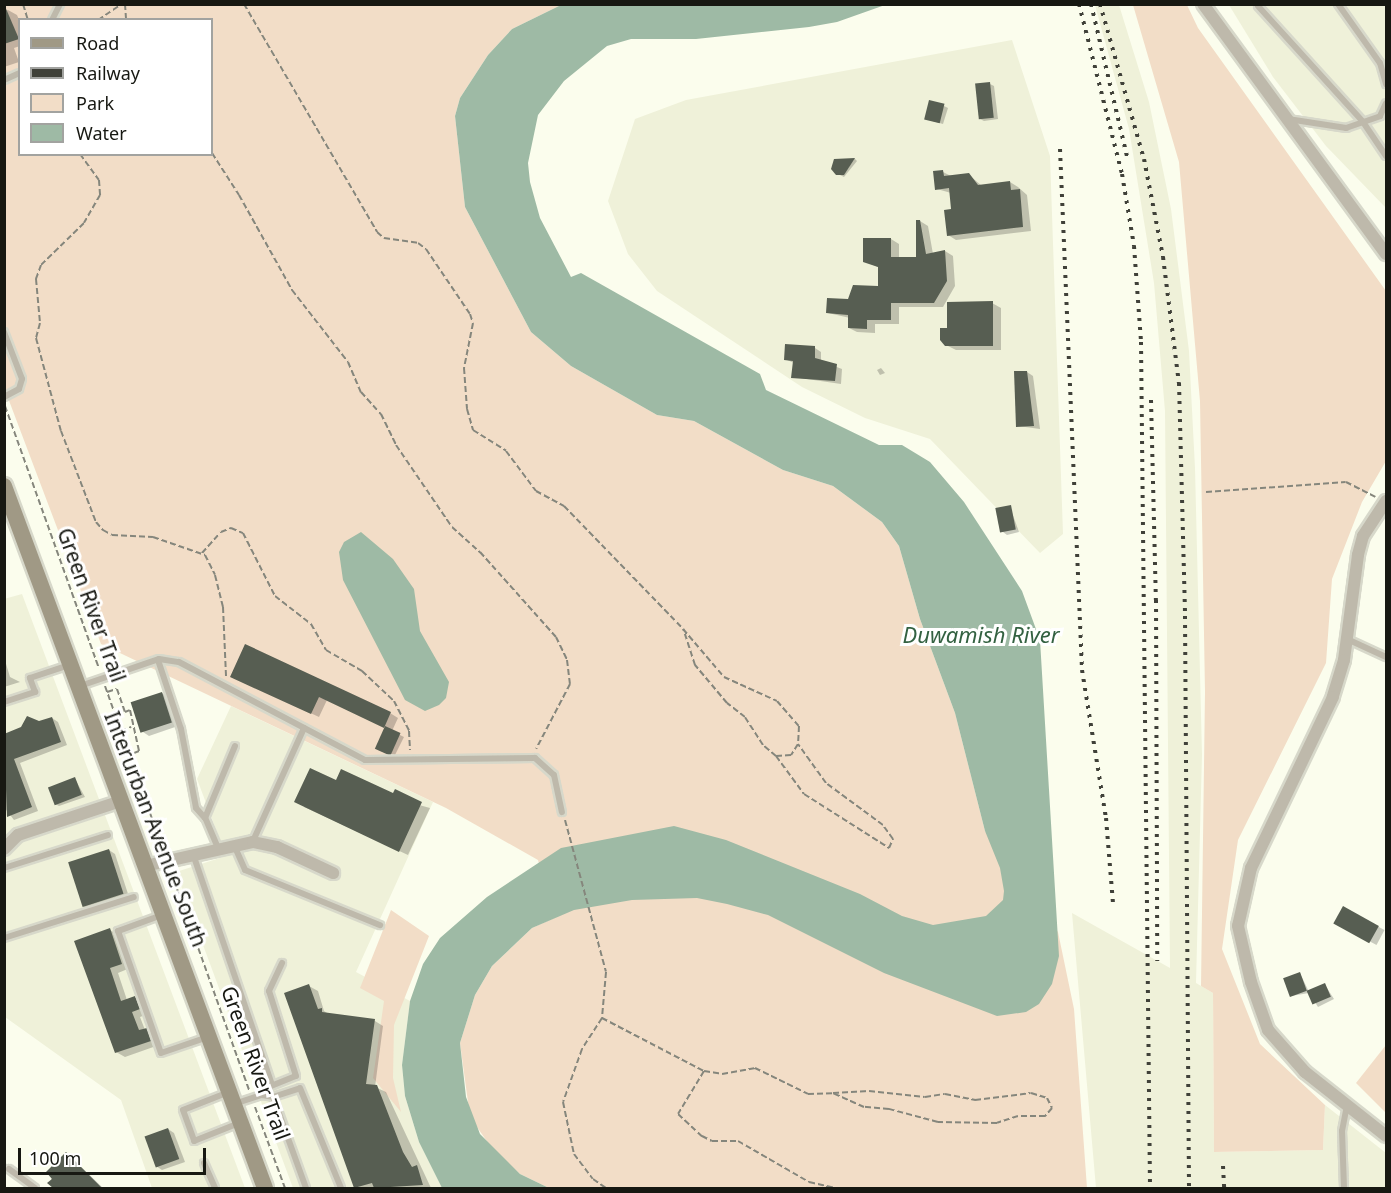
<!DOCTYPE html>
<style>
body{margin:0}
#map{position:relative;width:1391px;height:1193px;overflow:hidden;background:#fbfded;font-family:"Noto Sans",sans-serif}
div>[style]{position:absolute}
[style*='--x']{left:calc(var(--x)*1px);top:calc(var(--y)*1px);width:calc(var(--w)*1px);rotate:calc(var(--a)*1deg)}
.built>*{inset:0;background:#eff1d9}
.green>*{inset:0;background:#f2ddc7}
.water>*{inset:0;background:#9ebaa5}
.shadow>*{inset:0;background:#0003;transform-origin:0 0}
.building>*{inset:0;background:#575e52;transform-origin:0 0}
.path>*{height:2px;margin-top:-1px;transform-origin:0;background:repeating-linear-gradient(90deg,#85867c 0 6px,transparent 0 9px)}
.roads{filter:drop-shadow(2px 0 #d7d8ca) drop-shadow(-2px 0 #d7d8ca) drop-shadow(0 2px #d7d8ca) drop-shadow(0 -2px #d7d8ca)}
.service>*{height:6px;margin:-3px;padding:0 3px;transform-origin:3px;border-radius:3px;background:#beb9ab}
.minor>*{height:12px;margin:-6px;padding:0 6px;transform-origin:6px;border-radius:6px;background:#beb9ab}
.secondary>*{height:16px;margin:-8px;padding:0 8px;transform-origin:8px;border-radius:8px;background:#a09985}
.rail>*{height:4px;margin-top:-2px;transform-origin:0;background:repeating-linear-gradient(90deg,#404139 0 3px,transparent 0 9px)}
span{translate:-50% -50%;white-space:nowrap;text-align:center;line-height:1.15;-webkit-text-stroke:6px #fff;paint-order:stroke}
.street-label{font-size:21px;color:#171812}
.water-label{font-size:22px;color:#336141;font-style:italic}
.frame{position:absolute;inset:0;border:6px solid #171812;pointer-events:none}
.legend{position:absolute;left:18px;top:18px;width:195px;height:138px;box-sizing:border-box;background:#fff;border:2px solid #a2a3a0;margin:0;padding:8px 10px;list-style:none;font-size:18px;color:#171812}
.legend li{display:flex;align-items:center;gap:12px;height:30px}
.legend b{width:30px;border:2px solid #a2a3a0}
.scale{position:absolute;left:18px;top:1148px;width:188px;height:27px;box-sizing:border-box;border:3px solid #171812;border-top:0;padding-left:8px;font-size:18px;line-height:21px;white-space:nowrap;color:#171812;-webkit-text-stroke:4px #fff;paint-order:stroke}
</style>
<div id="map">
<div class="built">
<div style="clip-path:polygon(1095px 5px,1119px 5px,1149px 102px,1171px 209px,1189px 351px,1195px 468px,1202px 755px,1196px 983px,1213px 993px,1214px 1152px,1323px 1150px,1325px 1105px,1386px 1153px,1386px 1188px,1096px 1188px,1072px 913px,1170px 968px,1165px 411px,1154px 283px,1129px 129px)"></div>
<div style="clip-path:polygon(1229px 5px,1386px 5px,1386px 208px,1326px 146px,1273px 77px)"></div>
<div style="clip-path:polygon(1012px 40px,1050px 156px,1063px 534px,1040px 553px,930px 439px,865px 418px,802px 387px,657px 291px,628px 254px,608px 201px,635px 119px,686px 100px)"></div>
<div style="clip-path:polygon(22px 594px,245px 1188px,152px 1188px,121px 1100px,5px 1017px,4px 599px)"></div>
<div style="clip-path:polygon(231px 706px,433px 802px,356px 972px,410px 1001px,402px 1065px,405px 1096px,419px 1142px,442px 1188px,293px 1188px,176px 872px,226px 856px,197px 779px)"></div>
</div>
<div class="green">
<div style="clip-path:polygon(evenodd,5px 5px,561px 5px,512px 29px,488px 55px,460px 98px,455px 116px,465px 207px,531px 332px,571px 366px,657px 415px,694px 421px,783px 470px,833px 486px,882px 522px,899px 546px,920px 619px,955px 713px,985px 831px,1058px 932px,1074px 1009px,1087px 1188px,549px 1188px,520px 1174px,493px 1150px,470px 1117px,460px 1043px,475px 995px,492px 966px,532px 928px,554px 918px,538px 860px,446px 808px,101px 644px,5px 390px,5px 5px,20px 20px,212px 20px,212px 154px,20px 154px,20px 20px)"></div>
<div style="clip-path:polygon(1133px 5px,1187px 5px,1198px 28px,1386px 291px,1386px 461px,1362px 502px,1332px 579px,1326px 663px,1238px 840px,1222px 949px,1260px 1044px,1325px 1105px,1323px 1150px,1214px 1152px,1213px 993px,1201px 986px,1205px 692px,1200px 401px,1179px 162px)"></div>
<div style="clip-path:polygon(391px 910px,429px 936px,394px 1025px,393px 1078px,401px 1112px,373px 1078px,384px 1001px,360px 988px)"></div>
<div style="clip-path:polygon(1386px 1045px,1386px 1113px,1356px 1083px)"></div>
</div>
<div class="water">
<div style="clip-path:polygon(561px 5px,885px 5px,837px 22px,809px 27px,696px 39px,631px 39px,607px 46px,564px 81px,538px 115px,528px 163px,530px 182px,540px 218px,571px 277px,581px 273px,760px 374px,766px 390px,879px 445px,902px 445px,930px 462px,964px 502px,1022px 591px,1040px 640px,1059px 956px,1052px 984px,1039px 1004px,1026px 1012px,997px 1016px,884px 973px,768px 915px,727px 904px,697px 898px,632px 900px,574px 910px,532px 928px,492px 966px,475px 995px,460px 1043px,466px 1097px,480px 1134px,520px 1174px,549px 1188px,442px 1188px,419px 1142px,405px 1096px,402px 1065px,410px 1001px,423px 964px,440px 938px,487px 897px,561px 848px,674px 826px,726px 840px,860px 894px,902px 916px,933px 925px,986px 916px,1003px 900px,1004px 891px,1000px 868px,985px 831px,955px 713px,920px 619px,899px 546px,882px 522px,833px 486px,783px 470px,694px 421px,657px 415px,571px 366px,531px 332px,465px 207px,455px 116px,460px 98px,488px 55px,512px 29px)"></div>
<div style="clip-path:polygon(361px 532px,393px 559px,414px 589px,420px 631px,449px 682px,446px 698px,439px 705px,425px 711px,405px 700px,343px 580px,339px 552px,344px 542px)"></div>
</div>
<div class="shadow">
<div style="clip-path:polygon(8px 10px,17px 15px,20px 22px,20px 46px,14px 48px,19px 62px,4px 67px,4px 11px)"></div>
<div style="clip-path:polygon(990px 84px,994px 86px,998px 119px,984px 121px,980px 119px)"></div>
<div style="clip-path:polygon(944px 106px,948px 108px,943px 124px,929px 120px)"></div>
<div style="clip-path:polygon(838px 159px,855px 159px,857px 161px,844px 177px,834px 172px)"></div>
<div style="clip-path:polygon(943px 172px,951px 176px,969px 175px,982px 186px,1010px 182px,1018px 187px,1027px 195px,1031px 231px,956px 240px,948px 235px,953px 210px,951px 193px,937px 189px)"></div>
<div style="clip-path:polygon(920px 221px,928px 226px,933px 254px,945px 251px,953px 256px,955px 286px,943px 307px,899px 307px,899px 324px,875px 324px,875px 333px,857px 332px,849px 328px,850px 318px,828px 313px,880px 288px,880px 268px,864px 261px,891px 239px,899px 244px,899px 259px,917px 259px)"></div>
<div style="clip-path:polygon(992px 303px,1001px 308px,1001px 350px,956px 350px,946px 345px)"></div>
<div style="clip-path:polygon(815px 348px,821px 352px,821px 361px,842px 369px,841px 384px,793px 377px,794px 363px,785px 359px)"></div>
<div style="clip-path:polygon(881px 368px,885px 373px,880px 375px,877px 370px)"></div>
<div style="clip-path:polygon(1027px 372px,1033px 376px,1040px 429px,1018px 426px)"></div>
<div style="clip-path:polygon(1010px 507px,1019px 532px,1007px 535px,1003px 532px)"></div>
<div style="clip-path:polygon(4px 657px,10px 677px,20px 682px,4px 687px)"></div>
<div style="clip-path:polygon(232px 677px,390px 713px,398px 718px,392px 731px,404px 737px,395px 755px,380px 751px,377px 749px,386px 728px,327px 700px,319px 717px)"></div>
<div style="clip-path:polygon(162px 693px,168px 697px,178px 726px,149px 736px,143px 732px)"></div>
<div style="clip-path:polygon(52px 718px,58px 722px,67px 745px,20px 763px,38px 811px,14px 820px,4px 807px,4px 775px,9px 773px,4px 760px,4px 736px)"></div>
<div style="clip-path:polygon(75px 779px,85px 797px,59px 806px,55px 804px)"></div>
<div style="clip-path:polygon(336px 782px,430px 808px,408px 855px,304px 807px)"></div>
<div style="clip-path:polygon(109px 850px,115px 854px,129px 897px,90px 910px,84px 907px)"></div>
<div style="left:1343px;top:908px;width:47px;height:17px;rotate:28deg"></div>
<div style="clip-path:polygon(110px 930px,118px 935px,130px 968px,118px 973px,127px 1000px,135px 998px,144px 1003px,148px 1014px,140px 1017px,145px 1030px,155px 1035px,159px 1045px,125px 1057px,116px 1052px,76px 942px)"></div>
<div style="clip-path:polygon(1300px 973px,1309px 992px,1325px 985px,1334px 999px,1318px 1007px,1309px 993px,1291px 996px)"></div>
<div style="clip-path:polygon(309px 986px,318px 991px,324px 1011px,330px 1015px,375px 1021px,383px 1026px,375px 1087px,386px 1092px,431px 1188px,356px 1188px,286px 994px)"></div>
<div style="clip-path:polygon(168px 1129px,174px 1133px,185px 1162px,162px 1170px,156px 1166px)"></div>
<div style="clip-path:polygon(66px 1154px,72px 1158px,103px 1188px,55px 1188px,49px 1183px)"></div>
</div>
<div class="building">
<div style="clip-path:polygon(4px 4px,19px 39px,4px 44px)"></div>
<div style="left:990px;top:82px;width:36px;height:15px;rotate:84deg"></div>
<div style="left:929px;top:100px;width:16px;height:20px;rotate:14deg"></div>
<div style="clip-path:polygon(855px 158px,844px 175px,836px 175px,831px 169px,834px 159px)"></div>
<div style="clip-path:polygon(943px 170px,944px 176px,969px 173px,978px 185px,1010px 181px,1011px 190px,1020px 189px,1023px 227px,947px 236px,944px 210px,951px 209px,949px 188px,935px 190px,933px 171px)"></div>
<div style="clip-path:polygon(916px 220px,920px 220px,926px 254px,945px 250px,947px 281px,934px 303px,891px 303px,891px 320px,867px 320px,867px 329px,848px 328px,848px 315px,826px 313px,827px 298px,848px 299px,853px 285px,878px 286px,878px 267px,863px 262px,863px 238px,891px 238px,891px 257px,916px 257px)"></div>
<div style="clip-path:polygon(993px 301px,993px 346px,945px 346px,940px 340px,940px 328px,947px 328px,947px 302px)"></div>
<div style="clip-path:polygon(785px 344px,815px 346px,815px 358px,837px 364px,835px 381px,791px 378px,793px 361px,784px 360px)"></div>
<div style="clip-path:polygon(1014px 371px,1027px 371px,1034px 426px,1016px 427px)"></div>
<div style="left:1011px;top:505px;width:25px;height:16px;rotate:79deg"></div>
<div style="clip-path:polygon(245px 644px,391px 712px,384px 728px,319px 697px,311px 714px,230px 677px)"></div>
<div style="left:162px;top:692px;width:32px;height:33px;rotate:72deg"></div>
<div style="clip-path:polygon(27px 716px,39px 721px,52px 717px,61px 742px,14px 759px,32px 807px,7px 817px,4px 734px,21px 727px)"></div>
<div style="left:385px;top:726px;width:17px;height:25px;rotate:24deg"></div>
<div style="clip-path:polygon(310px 768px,336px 780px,341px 769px,393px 793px,395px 789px,422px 802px,399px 852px,294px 802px)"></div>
<div style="left:75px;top:777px;width:19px;height:29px;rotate:69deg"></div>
<div style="left:109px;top:849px;width:47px;height:43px;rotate:72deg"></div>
<div style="left:1343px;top:906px;width:41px;height:20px;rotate:29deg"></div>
<div style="clip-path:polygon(110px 928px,122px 964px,110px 968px,121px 1001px,135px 996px,140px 1009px,132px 1012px,139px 1030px,147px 1028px,151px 1041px,115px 1053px,74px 941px)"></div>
<div style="left:1300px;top:972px;width:20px;height:18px;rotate:70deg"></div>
<div style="left:1325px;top:983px;width:15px;height:20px;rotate:67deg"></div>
<div style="clip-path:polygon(309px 984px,318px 1009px,322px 1008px,322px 1012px,375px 1019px,366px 1084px,377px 1085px,403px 1152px,412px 1167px,417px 1165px,423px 1185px,374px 1188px,372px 1183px,354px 1188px,284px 993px)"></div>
<div style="left:168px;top:1128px;width:33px;height:25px;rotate:70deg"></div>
<div style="clip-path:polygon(66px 1152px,102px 1188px,53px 1188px,47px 1183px,52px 1179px,46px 1172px)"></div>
</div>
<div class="path">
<div style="--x:23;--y:4;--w:17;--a:73"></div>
<div style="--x:125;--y:4;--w:16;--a:86"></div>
<div style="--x:244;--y:4;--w:264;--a:59.7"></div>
<div style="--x:377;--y:232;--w:9;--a:41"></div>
<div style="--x:384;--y:238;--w:34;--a:8"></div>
<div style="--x:418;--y:243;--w:10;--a:37"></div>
<div style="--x:426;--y:249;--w:78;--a:55.9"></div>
<div style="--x:470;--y:314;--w:9;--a:72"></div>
<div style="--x:473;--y:323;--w:46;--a:101.3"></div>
<div style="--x:464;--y:368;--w:41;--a:85.8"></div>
<div style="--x:467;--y:409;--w:22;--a:74"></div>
<div style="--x:473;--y:430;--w:39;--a:32"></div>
<div style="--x:506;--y:451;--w:50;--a:53.1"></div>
<div style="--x:536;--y:491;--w:32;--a:28"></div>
<div style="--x:564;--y:506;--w:171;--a:45.9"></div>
<div style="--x:683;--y:629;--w:63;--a:49.5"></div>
<div style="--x:724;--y:677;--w:58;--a:24.4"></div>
<div style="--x:777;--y:701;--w:33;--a:49"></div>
<div style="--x:799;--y:726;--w:18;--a:93"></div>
<div style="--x:798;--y:744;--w:13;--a:122"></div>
<div style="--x:791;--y:755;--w:15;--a:176"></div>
<div style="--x:776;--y:756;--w:17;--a:-140"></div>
<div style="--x:763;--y:745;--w:33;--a:-123"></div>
<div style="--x:745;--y:717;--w:23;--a:-142"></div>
<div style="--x:727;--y:703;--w:50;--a:-130.1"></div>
<div style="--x:695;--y:665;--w:38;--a:-108"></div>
<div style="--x:98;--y:20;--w:29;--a:-34"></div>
<div style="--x:212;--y:153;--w:50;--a:57.3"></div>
<div style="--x:239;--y:195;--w:109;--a:60.8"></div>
<div style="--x:292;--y:290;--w:91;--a:52.1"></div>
<div style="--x:348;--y:362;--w:33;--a:67"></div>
<div style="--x:361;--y:392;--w:30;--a:48"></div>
<div style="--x:381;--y:414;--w:34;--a:64"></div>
<div style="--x:396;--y:445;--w:99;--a:55.7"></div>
<div style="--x:452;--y:527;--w:38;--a:42"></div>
<div style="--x:480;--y:552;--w:114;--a:48.2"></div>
<div style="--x:556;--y:637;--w:25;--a:64"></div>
<div style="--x:567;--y:660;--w:24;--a:83"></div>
<div style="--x:570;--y:684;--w:73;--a:117.6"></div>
<div style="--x:80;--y:154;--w:32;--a:54"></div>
<div style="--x:99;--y:180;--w:15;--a:86"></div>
<div style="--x:100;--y:195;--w:32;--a:120"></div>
<div style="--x:84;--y:223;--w:60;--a:135.7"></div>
<div style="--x:41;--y:265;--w:15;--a:110"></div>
<div style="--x:36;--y:279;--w:44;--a:84.8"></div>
<div style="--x:40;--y:323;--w:16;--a:105"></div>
<div style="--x:36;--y:338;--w:96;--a:75"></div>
<div style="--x:61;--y:431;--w:97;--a:69"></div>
<div style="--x:96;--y:522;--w:11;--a:49"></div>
<div style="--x:103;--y:530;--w:10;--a:29"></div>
<div style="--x:112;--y:535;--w:41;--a:2.8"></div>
<div style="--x:153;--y:537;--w:55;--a:19.1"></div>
<div style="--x:205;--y:555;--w:22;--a:63"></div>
<div style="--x:215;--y:575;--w:33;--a:76"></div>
<div style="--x:223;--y:607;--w:69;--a:87.5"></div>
<div style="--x:5;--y:406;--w:279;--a:70.3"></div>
<div style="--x:1206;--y:492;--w:140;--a:-4.1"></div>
<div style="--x:1346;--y:482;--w:33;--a:27"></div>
<div style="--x:202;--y:553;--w:28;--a:-48"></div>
<div style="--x:221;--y:532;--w:11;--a:-22"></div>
<div style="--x:231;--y:528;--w:13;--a:23"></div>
<div style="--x:243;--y:533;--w:71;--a:63.1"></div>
<div style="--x:275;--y:596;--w:46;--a:37.9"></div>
<div style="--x:311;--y:624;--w:30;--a:60"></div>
<div style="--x:326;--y:650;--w:42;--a:30.3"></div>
<div style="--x:362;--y:671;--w:44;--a:43.2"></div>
<div style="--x:394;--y:701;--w:34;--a:63"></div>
<div style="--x:409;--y:731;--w:19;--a:87"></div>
<div style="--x:105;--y:686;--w:174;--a:70.5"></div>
<div style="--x:107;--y:692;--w:10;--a:-17"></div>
<div style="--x:117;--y:689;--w:24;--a:71"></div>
<div style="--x:125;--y:712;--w:5;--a:-22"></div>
<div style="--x:130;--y:710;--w:42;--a:77.6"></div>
<div style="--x:139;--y:751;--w:11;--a:158"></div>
<div style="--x:121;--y:731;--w:11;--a:-22"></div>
<div style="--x:776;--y:756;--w:47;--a:53.6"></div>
<div style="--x:804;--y:794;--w:101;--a:32.4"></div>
<div style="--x:889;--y:848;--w:10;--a:-66"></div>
<div style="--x:893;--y:839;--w:17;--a:-126"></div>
<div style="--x:883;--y:825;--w:71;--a:-143.6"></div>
<div style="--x:826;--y:783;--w:48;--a:-125.7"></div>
<div style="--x:565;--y:820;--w:157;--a:74.9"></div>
<div style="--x:606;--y:972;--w:46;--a:95"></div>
<div style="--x:602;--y:1018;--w:37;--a:123"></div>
<div style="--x:582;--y:1049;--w:56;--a:109.7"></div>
<div style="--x:563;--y:1102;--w:53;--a:78.1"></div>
<div style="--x:574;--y:1154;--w:31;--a:53"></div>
<div style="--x:593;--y:1179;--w:16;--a:35"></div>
<div style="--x:171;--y:872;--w:232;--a:70.3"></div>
<div style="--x:602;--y:1018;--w:115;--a:27.5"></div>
<div style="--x:704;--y:1071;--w:50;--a:121.2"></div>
<div style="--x:678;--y:1114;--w:33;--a:43"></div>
<div style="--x:702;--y:1136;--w:11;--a:27"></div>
<div style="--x:712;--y:1141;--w:26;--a:0"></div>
<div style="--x:738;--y:1141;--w:82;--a:30"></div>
<div style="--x:809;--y:1182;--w:27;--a:13"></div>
<div style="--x:704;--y:1071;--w:18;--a:9"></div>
<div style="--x:722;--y:1074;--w:34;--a:-10"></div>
<div style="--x:755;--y:1068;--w:59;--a:26.1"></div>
<div style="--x:808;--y:1094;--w:25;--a:-2"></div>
<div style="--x:833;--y:1093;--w:36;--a:-3"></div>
<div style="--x:869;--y:1091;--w:56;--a:6.1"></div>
<div style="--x:925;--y:1097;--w:20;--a:-9"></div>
<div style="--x:945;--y:1094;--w:31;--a:11"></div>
<div style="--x:975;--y:1100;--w:56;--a:-7.1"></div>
<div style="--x:1031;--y:1093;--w:17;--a:17"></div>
<div style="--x:1047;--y:1098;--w:11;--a:63"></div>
<div style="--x:1052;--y:1108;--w:11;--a:131"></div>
<div style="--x:1045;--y:1116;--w:27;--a:180"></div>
<div style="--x:1018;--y:1116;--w:22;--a:162"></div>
<div style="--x:997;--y:1123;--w:59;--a:-179"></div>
<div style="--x:938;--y:1122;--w:51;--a:-165.1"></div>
<div style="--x:889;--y:1109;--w:25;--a:-175"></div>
<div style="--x:864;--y:1107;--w:34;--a:-156"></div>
<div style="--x:255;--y:1107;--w:86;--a:69.7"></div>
</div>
<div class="roads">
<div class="service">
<div style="--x:1338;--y:4;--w:72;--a:54.6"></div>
<div style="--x:1380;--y:63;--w:22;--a:74"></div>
<div style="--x:1258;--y:6;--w:156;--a:47.8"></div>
<div style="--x:1363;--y:122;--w:41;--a:55.9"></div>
<div style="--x:52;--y:20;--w:18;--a:-63"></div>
<div style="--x:4;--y:80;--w:17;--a:-24"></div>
<div style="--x:1288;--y:119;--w:59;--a:8.8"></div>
<div style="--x:1346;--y:128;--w:36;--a:-19"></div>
<div style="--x:1380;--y:116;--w:14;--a:-65"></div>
<div style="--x:4;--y:332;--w:50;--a:69"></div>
<div style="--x:22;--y:379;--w:10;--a:107"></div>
<div style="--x:19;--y:389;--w:17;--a:152"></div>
<div style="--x:1347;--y:639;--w:43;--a:24.8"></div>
<div style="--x:158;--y:660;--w:73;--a:71.6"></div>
<div style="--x:181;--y:729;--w:80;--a:79.2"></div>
<div style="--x:196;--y:808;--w:13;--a:48"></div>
<div style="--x:80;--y:686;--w:83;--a:-18.9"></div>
<div style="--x:159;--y:659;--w:20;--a:9"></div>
<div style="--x:179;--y:662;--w:210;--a:27.8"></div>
<div style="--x:365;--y:760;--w:170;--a:-0.7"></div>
<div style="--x:535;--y:758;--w:25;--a:42"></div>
<div style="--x:554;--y:775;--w:38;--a:78"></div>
<div style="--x:4;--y:702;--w:33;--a:-18"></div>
<div style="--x:35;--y:692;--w:15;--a:-110"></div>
<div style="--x:30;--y:678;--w:41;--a:-18.4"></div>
<div style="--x:253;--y:841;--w:124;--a:-65.7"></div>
<div style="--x:234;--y:845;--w:27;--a:66"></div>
<div style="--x:245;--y:870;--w:146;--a:22.2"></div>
<div style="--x:218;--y:848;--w:33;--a:-113"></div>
<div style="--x:205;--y:818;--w:78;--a:-67.4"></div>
<div style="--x:193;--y:854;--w:244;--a:71.1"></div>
<div style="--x:4;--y:868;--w:109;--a:-17.6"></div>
<div style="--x:162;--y:915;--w:47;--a:160"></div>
<div style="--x:118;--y:931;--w:129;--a:70.6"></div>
<div style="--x:161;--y:1053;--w:50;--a:-18.8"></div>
<div style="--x:4;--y:938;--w:136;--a:-17.5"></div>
<div style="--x:229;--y:1092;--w:49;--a:158.6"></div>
<div style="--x:183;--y:1110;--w:33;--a:70"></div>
<div style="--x:194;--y:1141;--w:48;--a:-21.8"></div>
<div style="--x:262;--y:1095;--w:8;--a:-60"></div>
<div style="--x:266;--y:1088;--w:32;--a:-22"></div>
<div style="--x:296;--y:1076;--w:89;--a:-107.6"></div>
<div style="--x:269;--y:991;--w:31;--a:-65"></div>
<div style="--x:237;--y:1103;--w:26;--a:-18"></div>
<div style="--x:262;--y:1095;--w:11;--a:10"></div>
<div style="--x:204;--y:1163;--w:27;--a:66"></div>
<div style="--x:9;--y:1169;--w:32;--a:36"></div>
<div style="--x:306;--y:1188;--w:97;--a:-109.9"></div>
<div style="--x:273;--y:1097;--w:28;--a:-18"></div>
<div style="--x:300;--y:1088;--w:108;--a:67.7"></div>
<div style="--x:1344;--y:1188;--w:57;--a:-92"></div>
<div style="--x:1342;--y:1131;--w:26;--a:-79"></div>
</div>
<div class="minor">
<div style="--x:1203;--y:4;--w:310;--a:53.8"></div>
<div style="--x:1386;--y:501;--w:42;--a:123.3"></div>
<div style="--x:1363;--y:536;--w:20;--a:105"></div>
<div style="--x:1358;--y:555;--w:106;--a:97.6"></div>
<div style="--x:1344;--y:660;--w:39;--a:107"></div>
<div style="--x:1333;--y:697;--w:190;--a:115.6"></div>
<div style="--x:1251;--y:868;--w:59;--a:102.6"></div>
<div style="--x:1238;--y:926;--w:57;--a:76.9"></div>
<div style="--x:1251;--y:982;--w:51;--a:70.5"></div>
<div style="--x:1268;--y:1030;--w:56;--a:48.6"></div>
<div style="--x:1305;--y:1072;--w:103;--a:38.3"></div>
<div style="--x:4;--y:849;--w:20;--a:-45"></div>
<div style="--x:18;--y:835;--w:108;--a:-18.3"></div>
<div style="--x:145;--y:866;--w:111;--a:-12.5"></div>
<div style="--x:253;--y:842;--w:25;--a:12"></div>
<div style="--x:277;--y:847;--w:62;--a:24.9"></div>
</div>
<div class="secondary">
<div style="--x:4;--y:486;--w:749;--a:69.61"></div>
</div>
</div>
<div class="rail">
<div style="--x:1079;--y:4;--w:175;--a:75.8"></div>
<div style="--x:1122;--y:174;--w:73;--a:80.5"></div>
<div style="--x:1134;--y:246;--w:96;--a:85.8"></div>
<div style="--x:1141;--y:342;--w:846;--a:89.39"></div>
<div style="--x:1091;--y:4;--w:161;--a:76.7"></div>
<div style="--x:1100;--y:4;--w:161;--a:74.2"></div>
<div style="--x:1144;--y:159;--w:100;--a:79"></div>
<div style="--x:1163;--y:257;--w:127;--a:82.8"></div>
<div style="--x:1179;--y:383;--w:233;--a:88.5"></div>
<div style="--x:1185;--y:616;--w:572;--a:89.6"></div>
<div style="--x:1060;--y:149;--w:521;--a:87.58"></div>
<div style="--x:1082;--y:670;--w:150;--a:80.8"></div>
<div style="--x:1106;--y:818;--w:85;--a:85.3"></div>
<div style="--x:1151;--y:400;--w:200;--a:88.6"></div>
<div style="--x:1156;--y:600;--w:361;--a:89.8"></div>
<div style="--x:1223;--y:1166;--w:22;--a:87"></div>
</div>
<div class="street-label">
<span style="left:92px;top:605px;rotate:70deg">Green River Trail</span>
<span style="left:156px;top:829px;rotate:69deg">Interurban Avenue South</span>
<span style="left:256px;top:1063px;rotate:70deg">Green River Trail</span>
</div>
<div class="water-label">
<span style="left:981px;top:635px">Duwamish River</span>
</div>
<div class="frame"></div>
<ul class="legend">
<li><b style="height:8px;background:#a09985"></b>Road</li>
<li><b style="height:8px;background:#404139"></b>Railway</li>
<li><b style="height:16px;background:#f2ddc7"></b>Park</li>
<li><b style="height:16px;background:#9ebaa5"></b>Water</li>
</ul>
<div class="scale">100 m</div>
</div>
